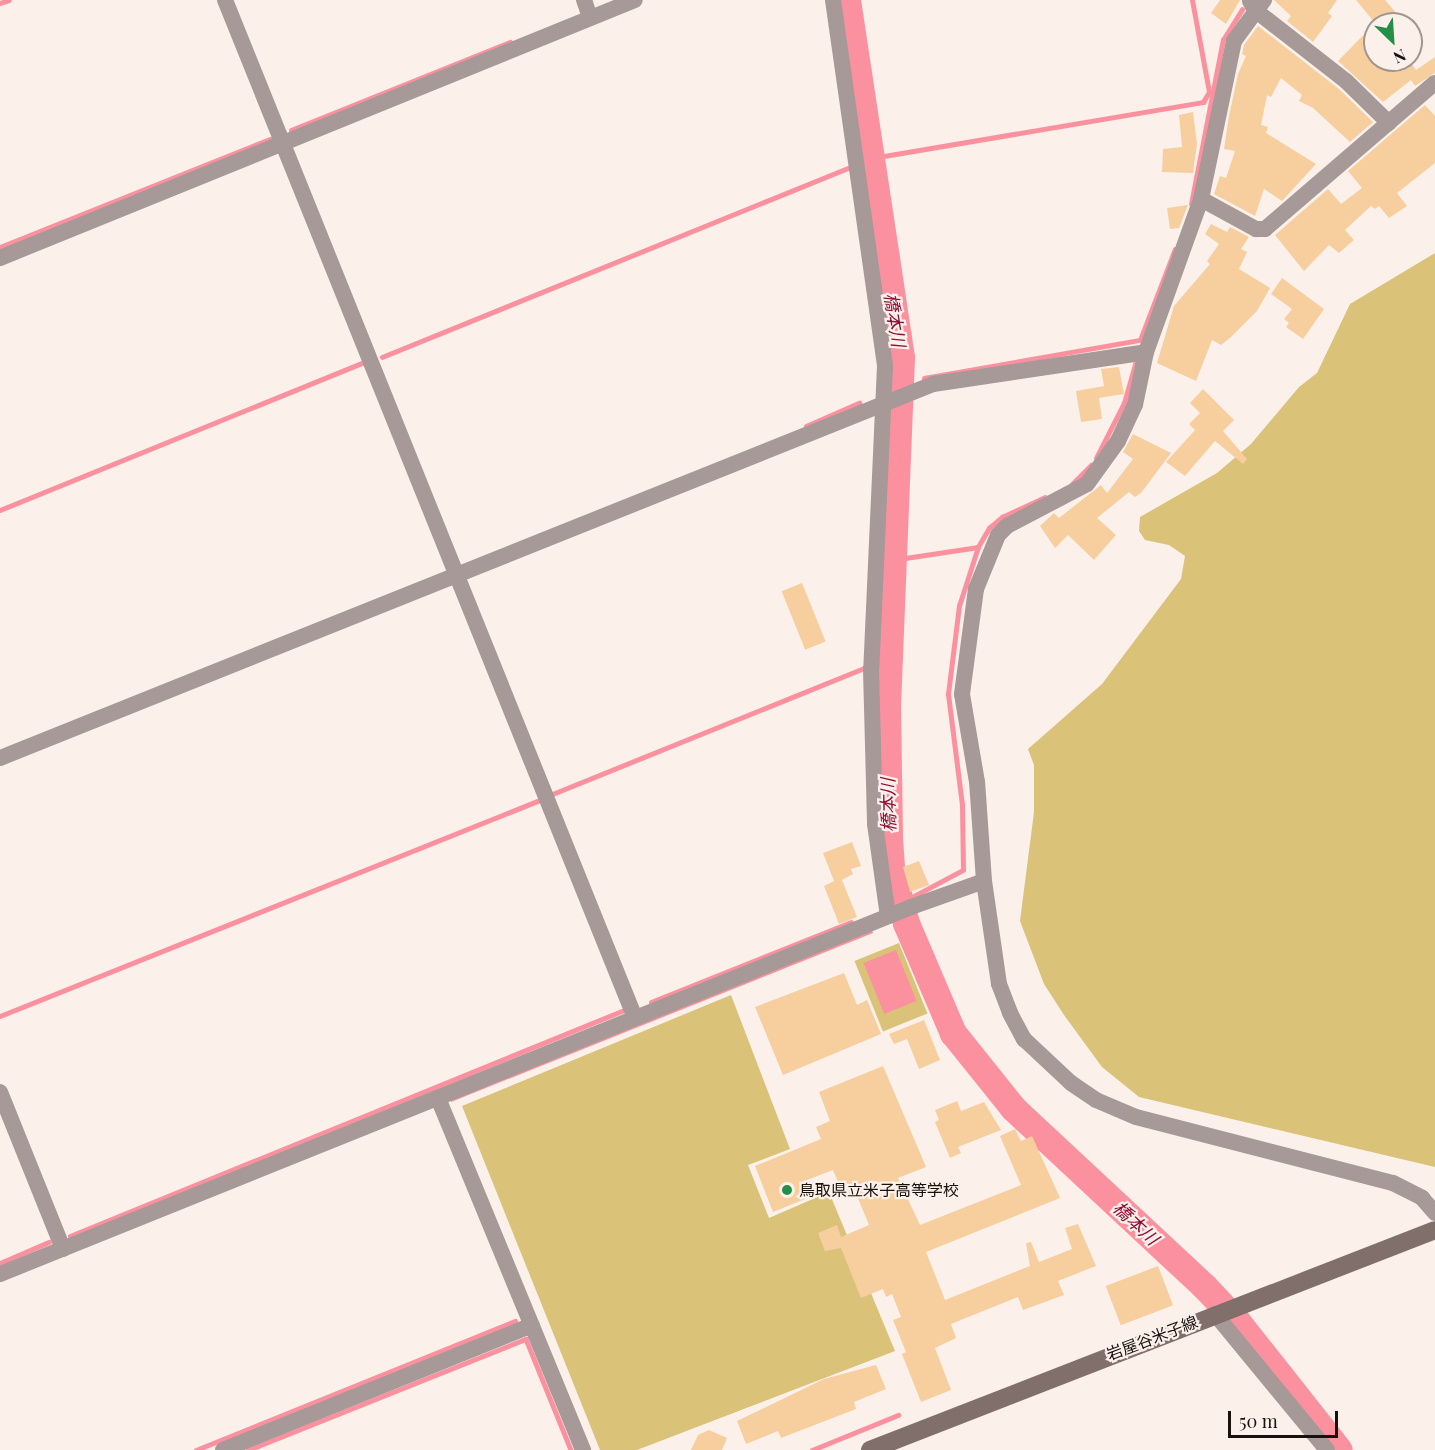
<!DOCTYPE html>
<meta charset="utf-8">
<style>
body{margin:0}
#map{position:relative;width:1435px;height:1450px;overflow:hidden;background:#fbf0ea;font-family:"Playfair Display","Noto Sans JP",serif}
div>[style]{position:absolute}
[style*='--x']{left:calc(var(--x)*1px);top:calc(var(--y)*1px);width:calc(var(--w)*1px);rotate:calc(var(--a)*1deg)}
.green>*{inset:0;background:#dbc279;transform-origin:0 0}
.water>*{inset:0;background:#fb919e;transform-origin:0 0}
.stream>*{height:4.5px;margin:-2.25px;padding:0 2.25px;transform-origin:2.25px;border-radius:2.25px;background:#fb919e}
.river>*{height:27px;margin:-13.5px;padding:0 13.5px;transform-origin:13.5px;border-radius:13.5px;background:#fb919e}
.building>*{inset:0;background:#f7cf9f;transform-origin:0 0}
.street>*{height:16px;margin:-8px;padding:0 8px;transform-origin:8px;border-radius:8px;background:#a69997}
.secondary>*{height:18px;margin:-9px;padding:0 9px;transform-origin:9px;border-radius:9px;background:#816f6b}
.dots>*{width:16px;height:16px;translate:-50% -50%;box-sizing:border-box;border:3px solid #fbf0ea;border-radius:50%}
span{translate:-50% -50%;white-space:nowrap;text-align:center;line-height:1.15;-webkit-text-stroke:4.5px #fbf0ea;paint-order:stroke}
.poi-label{font-size:16px;color:#19110c}
.left{translate:0 -50%;text-align:left}
.street-label{font-size:16px;color:#19110c}
.water-label{font-size:18px;color:#8e0f35;font-style:italic}
.north{position:absolute;left:1363px;top:12px;width:60px;height:60px;box-sizing:border-box;background:#fbf0ea;border:2px solid #a19791;border-radius:50%;rotate:155deg;font-size:16px;font-weight:700;line-height:24px;text-align:center;color:#19110c}
.north::after{content:'';display:block;margin:auto;width:21px;height:27px;background:#238f47;clip-path:polygon(50% 0,100% 100%,50% 72%,0 100%)}
.scale{position:absolute;left:1228px;top:1411px;width:110px;height:27px;box-sizing:border-box;border:3px solid #19110c;border-top:0;padding-left:8px;font-size:18px;line-height:21px;white-space:nowrap;color:#19110c;-webkit-text-stroke:4px #fbf0ea;paint-order:stroke}
</style>
<div id="map">
<div class="green">
<div style="clip-path:polygon(1435px 253px,1435px 1167px,1139px 1097px,1102px 1067px,1064px 1015px,1044px 984px,1020px 921px,1034px 812px,1034px 765px,1028px 749px,1102px 684px,1181px 579px,1185px 556px,1169px 545px,1145px 540px,1139px 531px,1140px 517px,1217px 473px,1251px 444px,1299px 387px,1317px 373px,1350px 304px)"></div>
<div style="left:899px;top:943px;width:76px;height:48px;rotate:68deg"></div>
<div style="clip-path:polygon(731px 995px,790px 1149px,748px 1165px,769px 1218px,829px 1192px,895px 1351px,637px 1450px,600px 1450px,462px 1106px)"></div>
</div>
<div class="water">
<div style="clip-path:polygon(872px 930px,873px 933px,451px 1102px,451px 1100px)"></div>
<div style="left:896px;top:950px;width:55px;height:35px;rotate:68deg"></div>
</div>
<div class="stream">
<div style="--x:0;--y:3;--w:9;--a:-18"></div>
<div style="--x:291;--y:130;--w:236;--a:-21.9"></div>
<div style="--x:884;--y:156;--w:324;--a:-9.6"></div>
<div style="--x:1203;--y:102;--w:12;--a:-59"></div>
<div style="--x:1209;--y:92;--w:94;--a:-100.5"></div>
<div style="--x:1191;--y:204;--w:167;--a:-79"></div>
<div style="--x:1223;--y:40;--w:36;--a:-58"></div>
<div style="--x:0;--y:247;--w:291;--a:-21.8"></div>
<div style="--x:382;--y:357;--w:503;--a:-22.08"></div>
<div style="--x:924;--y:378;--w:219;--a:-10"></div>
<div style="--x:1140;--y:340;--w:97;--a:-69"></div>
<div style="--x:806;--y:426;--w:58;--a:-23.5"></div>
<div style="--x:1096;--y:458;--w:62;--a:-63"></div>
<div style="--x:1124;--y:403;--w:44;--a:-74.1"></div>
<div style="--x:1072;--y:484;--w:27;--a:-45"></div>
<div style="--x:0;--y:510;--w:391;--a:-22.1"></div>
<div style="--x:892;--y:560;--w:87;--a:-8.6"></div>
<div style="--x:550;--y:795;--w:339;--a:-22"></div>
<div style="--x:914;--y:896;--w:55;--a:-28"></div>
<div style="--x:963;--y:870;--w:65;--a:-90.9"></div>
<div style="--x:962;--y:805;--w:112;--a:-97.2"></div>
<div style="--x:948;--y:694;--w:89;--a:-82.9"></div>
<div style="--x:959;--y:606;--w:62;--a:-72.1"></div>
<div style="--x:978;--y:547;--w:22;--a:-60"></div>
<div style="--x:989;--y:528;--w:17;--a:-40"></div>
<div style="--x:1002;--y:517;--w:47;--a:-24.9"></div>
<div style="--x:651;--y:1002;--w:215;--a:-21.8"></div>
<div style="--x:0;--y:1016;--w:582;--a:-21.8"></div>
<div style="--x:70;--y:1236;--w:596;--a:-22.18"></div>
<div style="--x:0;--y:1263;--w:53;--a:-23.2"></div>
<div style="--x:196;--y:1450;--w:344;--a:-22"></div>
<div style="--x:248;--y:1450;--w:299;--a:-21.8"></div>
<div style="--x:526;--y:1339;--w:120;--a:67.9"></div>
<div style="--x:812;--y:1450;--w:93;--a:-22.1"></div>
</div>
<div class="river">
<div style="--x:847;--y:0;--w:361;--a:81.4"></div>
<div style="--x:901;--y:357;--w:350;--a:92.3"></div>
<div style="--x:887;--y:707;--w:131;--a:89.1"></div>
<div style="--x:889;--y:838;--w:30;--a:86"></div>
<div style="--x:891;--y:868;--w:57;--a:74.7"></div>
<div style="--x:906;--y:923;--w:120;--a:66.9"></div>
<div style="--x:953;--y:1033;--w:96;--a:51.3"></div>
<div style="--x:1013;--y:1108;--w:261;--a:43"></div>
<div style="--x:1204;--y:1286;--w:48;--a:46.7"></div>
<div style="--x:1237;--y:1321;--w:164;--a:51.7"></div>
</div>
<div class="building">
<div style="clip-path:polygon(1220px 0,1240px 0,1226px 24px,1211px 13px)"></div>
<div style="clip-path:polygon(1274px 0,1337px 0,1328px 13px,1332px 16px,1313px 42px,1287px 21px,1291px 16px)"></div>
<div style="clip-path:polygon(1356px 0,1385px 0,1406px 24px,1375px 23px,1375px 60px,1393px 60px,1402px 71px,1411px 63px,1416px 70px,1435px 57px,1435px 73px,1415px 86px,1411px 80px,1383px 102px,1338px 61px,1375px 23px)"></div>
<div style="clip-path:polygon(1258px 26px,1339px 89px,1373px 122px,1350px 142px,1313px 108px,1299px 101px,1302px 95px,1281px 78px,1271px 97px,1267px 95px,1261px 125px,1268px 127px,1266px 133px,1316px 164px,1282px 201px,1264px 189px,1255px 216px,1214px 194px,1220px 176px,1226px 178px,1235px 151px,1224px 149px,1229px 116px,1238px 74px,1246px 56px,1242px 54px,1244px 45px)"></div>
<div style="clip-path:polygon(1425px 105px,1435px 116px,1435px 163px,1397px 193px,1407px 206px,1389px 218px,1379px 206px,1375px 209px,1371px 206px,1345px 230px,1354px 240px,1339px 253px,1329px 245px,1304px 271px,1275px 235px,1328px 189px,1341px 204px,1362px 188px,1348px 171px)"></div>
<div style="clip-path:polygon(1193px 112px,1197px 144px,1193px 173px,1162px 172px,1163px 149px,1182px 147px,1179px 115px)"></div>
<div style="clip-path:polygon(1188px 205px,1179px 228px,1170px 229px,1167px 208px)"></div>
<div style="clip-path:polygon(1211px 224px,1227px 232px,1230px 227px,1249px 237px,1241px 249px,1247px 252px,1239px 269px,1270px 288px,1257px 311px,1231px 337px,1221px 345px,1212px 340px,1196px 381px,1157px 363px,1174px 306px,1210px 264px,1207px 261px,1219px 244px,1205px 234px)"></div>
<div style="clip-path:polygon(1282px 278px,1324px 309px,1303px 339px,1286px 327px,1289px 323px,1284px 319px,1292px 309px,1271px 294px)"></div>
<div style="clip-path:polygon(1119px 367px,1124px 394px,1099px 398px,1102px 419px,1081px 422px,1076px 391px,1104px 386px,1101px 369px)"></div>
<div style="clip-path:polygon(1203px 389px,1234px 420px,1223px 431px,1247px 459px,1243px 464px,1215px 441px,1185px 476px,1166px 462px,1195px 430px,1189px 424px,1200px 413px,1190px 403px)"></div>
<div style="clip-path:polygon(1133px 434px,1171px 453px,1141px 493px,1135px 497px,1129px 492px,1097px 518px,1116px 535px,1094px 560px,1068px 535px,1055px 548px,1040px 526px,1054px 513px,1059px 518px,1101px 485px,1107px 493px,1133px 459px,1123px 452px)"></div>
<div style="left:802px;top:583px;width:63px;height:22px;rotate:68deg"></div>
<div style="clip-path:polygon(852px 842px,861px 866px,851px 869px,853px 874px,842px 880px,857px 917px,839px 924px,824px 886px,834px 881px,823px 853px)"></div>
<div style="clip-path:polygon(919px 861px,929px 885px,910px 892px,903px 867px)"></div>
<div style="clip-path:polygon(844px 973px,857px 1005px,867px 1000px,881px 1034px,783px 1075px,755px 1007px)"></div>
<div style="clip-path:polygon(924px 1020px,940px 1060px,919px 1069px,907px 1039px,894px 1044px,889px 1034px)"></div>
<div style="clip-path:polygon(883px 1066px,926px 1167px,898px 1178px,920px 1225px,1021px 1185px,1000px 1136px,1015px 1129px,1021px 1141px,1032px 1136px,1060px 1198px,926px 1252px,945px 1300px,1030px 1266px,1026px 1243px,1031px 1242px,1039px 1262px,1072px 1249px,1065px 1228px,1078px 1224px,1096px 1266px,1058px 1281px,1064px 1295px,1023px 1310px,1018px 1297px,951px 1324px,956px 1338px,935px 1348px,951px 1390px,921px 1402px,902px 1354px,906px 1352px,893px 1320px,901px 1317px,892px 1294px,886px 1297px,883px 1289px,861px 1298px,841px 1248px,825px 1251px,818px 1233px,837px 1225px,841px 1237px,869px 1225px,855px 1191px,844px 1196px,833px 1170px,799px 1183px,805px 1199px,773px 1212px,755px 1166px,821px 1139px,816px 1127px,830px 1121px,819px 1092px)"></div>
<div style="clip-path:polygon(957px 1101px,961px 1111px,984px 1102px,1001px 1130px,958px 1147px,961px 1153px,950px 1158px,935px 1122px,939px 1120px,935px 1110px)"></div>
<div style="left:1158px;top:1266px;width:42px;height:56px;rotate:69deg"></div>
<div style="clip-path:polygon(876px 1365px,886px 1389px,854px 1402px,856px 1409px,781px 1438px,778px 1431px,746px 1444px,737px 1421px,824px 1379px)"></div>
<div style="clip-path:polygon(709px 1430px,727px 1438px,722px 1450px,691px 1450px,698px 1435px)"></div>
</div>
<div class="street">
<div style="--x:225;--y:0;--w:1097;--a:68.06"></div>
<div style="--x:584;--y:0;--w:18;--a:71"></div>
<div style="--x:833;--y:0;--w:370;--a:81.9"></div>
<div style="--x:885;--y:366;--w:303;--a:92.6"></div>
<div style="--x:871;--y:669;--w:155;--a:88.5"></div>
<div style="--x:875;--y:824;--w:93;--a:82"></div>
<div style="--x:1250;--y:1;--w:10;--a:61"></div>
<div style="--x:1255;--y:10;--w:115;--a:38"></div>
<div style="--x:1346;--y:81;--w:60;--a:44.3"></div>
<div style="--x:1201;--y:199;--w:63;--a:28.6"></div>
<div style="--x:1256;--y:229;--w:9;--a:0"></div>
<div style="--x:1265;--y:229;--w:224;--a:-40.7"></div>
<div style="--x:0;--y:258;--w:685;--a:-22.11"></div>
<div style="--x:0;--y:758;--w:1005;--a:-21.84"></div>
<div style="--x:933;--y:384;--w:215;--a:-8.5"></div>
<div style="--x:984;--y:881;--w:104;--a:81.7"></div>
<div style="--x:999;--y:984;--w:31;--a:69"></div>
<div style="--x:1010;--y:1013;--w:30;--a:62"></div>
<div style="--x:1024;--y:1039;--w:64;--a:43.1"></div>
<div style="--x:1071;--y:1083;--w:30;--a:34"></div>
<div style="--x:1096;--y:1100;--w:43;--a:23"></div>
<div style="--x:1136;--y:1117;--w:265;--a:14.4"></div>
<div style="--x:1393;--y:1183;--w:33;--a:27"></div>
<div style="--x:1422;--y:1198;--w:20;--a:49"></div>
<div style="--x:0;--y:1092;--w:169;--a:68.1"></div>
<div style="--x:438;--y:1098;--w:381;--a:67.6"></div>
<div style="--x:0;--y:1274;--w:982;--a:-21.94"></div>
<div style="--x:911;--y:907;--w:77;--a:-19.6"></div>
<div style="--x:984;--y:881;--w:99;--a:-94"></div>
<div style="--x:977;--y:782;--w:89;--a:-99.7"></div>
<div style="--x:962;--y:694;--w:106;--a:-82.4"></div>
<div style="--x:976;--y:589;--w:58;--a:-67.8"></div>
<div style="--x:998;--y:535;--w:13;--a:-45"></div>
<div style="--x:1007;--y:526;--w:90;--a:-27.7"></div>
<div style="--x:1087;--y:484;--w:53;--a:-54.2"></div>
<div style="--x:1118;--y:441;--w:40;--a:-65"></div>
<div style="--x:1135;--y:405;--w:54;--a:-78.3"></div>
<div style="--x:1146;--y:352;--w:163;--a:-70.2"></div>
<div style="--x:1201;--y:199;--w:161;--a:-78.2"></div>
<div style="--x:1234;--y:41;--w:51;--a:-53.8"></div>
<div style="--x:1215;--y:1314;--w:176;--a:50.5"></div>
<div style="--x:223;--y:1450;--w:333;--a:-22"></div>
</div>
<div class="secondary">
<div style="--x:870;--y:1450;--w:606;--a:-21.27"></div>
</div>
<div class="dots">
<div style="left:787px;top:1190px;background:#238f47"></div>
</div>
<div class="poi-label">
<span class="left" style="left:799px;top:1190px">鳥取県立米子高等学校</span>
</div>
<div class="street-label">
<span style="left:1152px;top:1338px;rotate:-21deg">岩屋谷米子線</span>
</div>
<div class="water-label">
<span style="left:895px;top:320px;rotate:81deg">橋本川</span>
<span style="left:888px;top:805px;rotate:-91deg">橋本川</span>
<span style="left:1136px;top:1223px;rotate:43deg">橋本川</span>
</div>
<div class="north">N</div>
<div class="scale">50 m</div>
</div>
